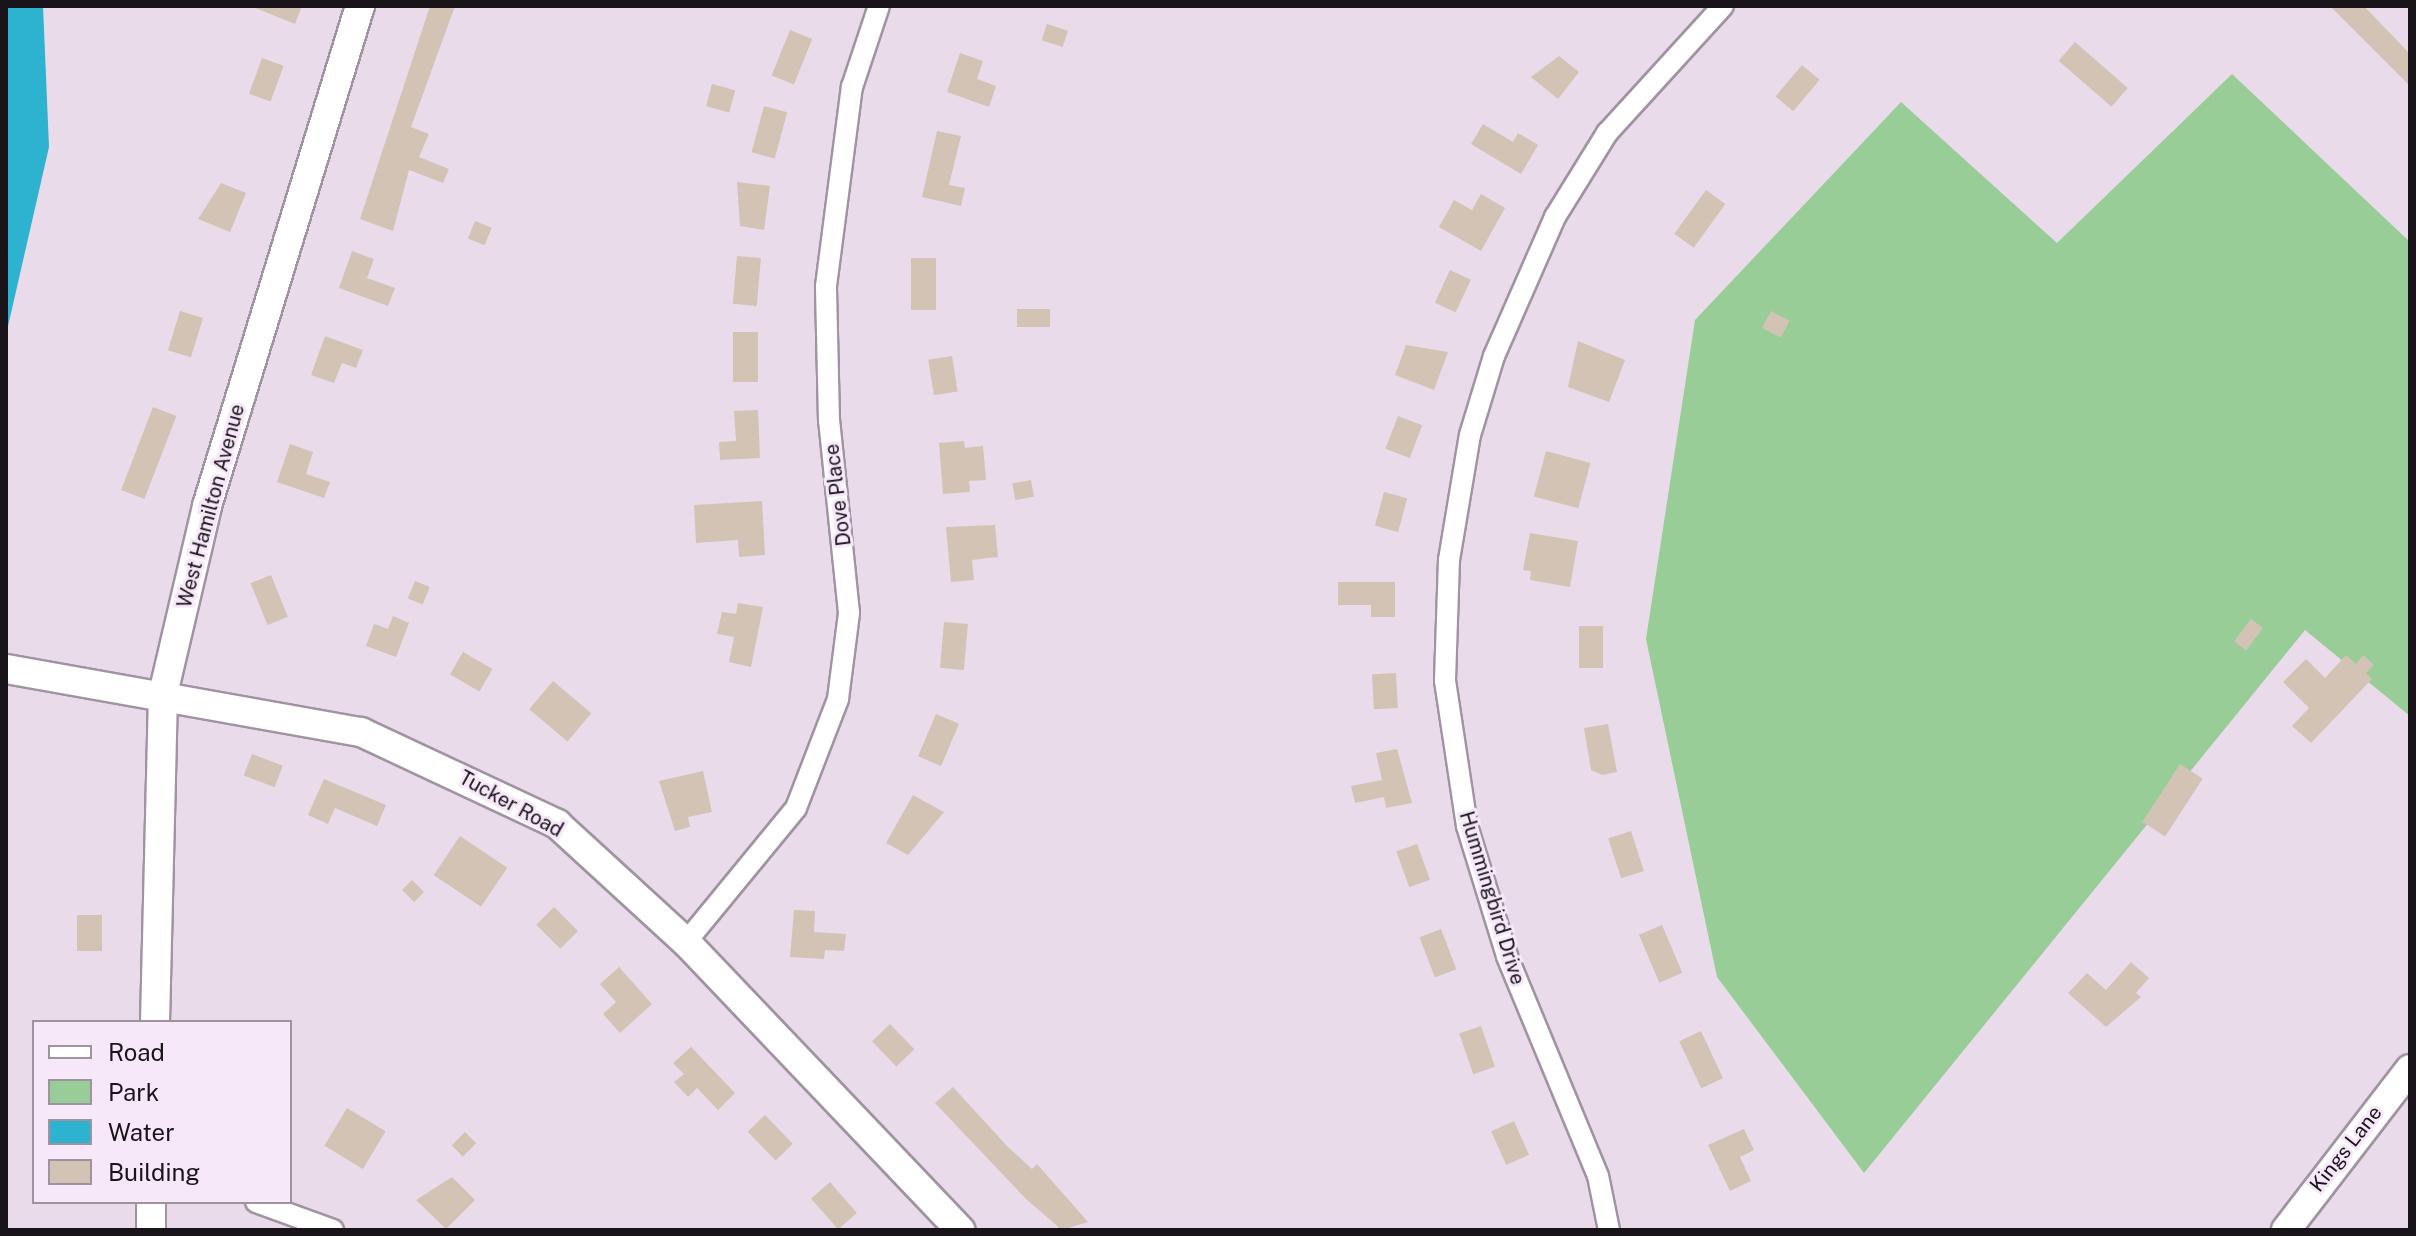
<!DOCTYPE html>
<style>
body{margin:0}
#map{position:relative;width:2416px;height:1236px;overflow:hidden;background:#e9dbea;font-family:"Public Sans",sans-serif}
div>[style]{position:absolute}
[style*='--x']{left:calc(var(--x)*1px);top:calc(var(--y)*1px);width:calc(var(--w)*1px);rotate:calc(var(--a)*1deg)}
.green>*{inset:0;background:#98cd98}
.water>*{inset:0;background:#2db3cf}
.building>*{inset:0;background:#d3c3b5;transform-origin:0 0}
.roads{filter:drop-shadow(2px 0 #a093a2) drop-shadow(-2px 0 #a093a2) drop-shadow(0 2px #a093a2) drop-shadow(0 -2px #a093a2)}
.street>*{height:20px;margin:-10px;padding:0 10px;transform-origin:10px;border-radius:10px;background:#fff}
.secondary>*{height:28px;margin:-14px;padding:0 14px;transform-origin:14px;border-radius:14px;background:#fff}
span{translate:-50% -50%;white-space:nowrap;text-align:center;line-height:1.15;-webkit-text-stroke:6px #f6e8f8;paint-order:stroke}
.street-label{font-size:20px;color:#19141a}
.frame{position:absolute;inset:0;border:8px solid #19141a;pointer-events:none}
.legend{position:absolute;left:32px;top:1020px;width:260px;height:184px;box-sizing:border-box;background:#f6e8f8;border:2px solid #9e939f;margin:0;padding:10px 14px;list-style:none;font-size:24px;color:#19141a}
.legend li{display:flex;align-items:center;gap:16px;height:40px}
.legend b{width:40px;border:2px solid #9e939f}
</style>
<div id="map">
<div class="green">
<div style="clip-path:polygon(2232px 74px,2410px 242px,2410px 716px,2305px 630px,1864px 1173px,1717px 977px,1646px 639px,1695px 320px,1901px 102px,2057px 243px)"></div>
</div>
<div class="water">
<div style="clip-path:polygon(6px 6px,43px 6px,49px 147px,6px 335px)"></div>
</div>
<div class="building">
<div style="clip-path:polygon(250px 6px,302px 6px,295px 24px)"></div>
<div style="clip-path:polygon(430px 6px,455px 6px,411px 127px,429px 134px,419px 157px,449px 169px,443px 183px,409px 170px,393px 231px,360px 219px)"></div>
<div style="clip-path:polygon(2330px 6px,2364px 6px,2410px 54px,2410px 86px)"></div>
<div style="left:1047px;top:24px;width:22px;height:17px;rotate:18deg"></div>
<div style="left:790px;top:30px;width:24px;height:49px;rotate:22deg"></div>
<div style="left:2075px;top:42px;width:70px;height:25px;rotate:41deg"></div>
<div style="clip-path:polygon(960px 53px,983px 61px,977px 79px,996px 86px,989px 107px,947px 92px)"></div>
<div style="clip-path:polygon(1559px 56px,1579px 72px,1558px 99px,1531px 77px)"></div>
<div style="left:262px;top:58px;width:23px;height:38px;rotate:20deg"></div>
<div style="left:1802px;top:65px;width:23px;height:41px;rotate:40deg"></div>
<div style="left:712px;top:84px;width:24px;height:23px;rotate:15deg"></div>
<div style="left:764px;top:106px;width:24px;height:48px;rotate:15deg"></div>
<div style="clip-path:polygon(1483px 124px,1513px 142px,1518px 133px,1538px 145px,1521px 174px,1471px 144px)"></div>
<div style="clip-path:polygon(937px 131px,961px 136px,949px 185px,965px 188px,961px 206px,922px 197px)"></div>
<div style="clip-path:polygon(737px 182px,770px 186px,764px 230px,740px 226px)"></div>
<div style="clip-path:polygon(221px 183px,246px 193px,230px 232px,198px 219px)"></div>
<div style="left:1706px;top:190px;width:24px;height:54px;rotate:36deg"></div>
<div style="clip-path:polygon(1481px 194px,1505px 208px,1481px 251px,1439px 227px,1454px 200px,1472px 210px)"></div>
<div style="left:475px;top:221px;width:18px;height:19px;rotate:22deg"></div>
<div style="clip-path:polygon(352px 251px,374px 259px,367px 278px,395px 288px,388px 306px,339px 288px)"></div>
<div style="left:737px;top:256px;width:24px;height:48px;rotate:5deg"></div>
<div style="left:911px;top:258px;width:25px;height:52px"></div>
<div style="left:1450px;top:270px;width:23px;height:36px;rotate:25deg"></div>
<div style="left:1017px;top:309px;width:33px;height:18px"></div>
<div style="left:180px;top:311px;width:24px;height:41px;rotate:17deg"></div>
<div style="left:1771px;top:311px;width:21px;height:19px;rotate:28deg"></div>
<div style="left:733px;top:332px;width:25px;height:50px"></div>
<div style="clip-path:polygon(325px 336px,363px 350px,356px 368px,342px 363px,334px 383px,311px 375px)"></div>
<div style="clip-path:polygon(1578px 341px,1625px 360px,1609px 402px,1568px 387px)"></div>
<div style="clip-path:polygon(1406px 345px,1448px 352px,1434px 390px,1395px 375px)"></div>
<div style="left:952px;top:356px;width:36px;height:24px;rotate:81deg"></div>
<div style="left:153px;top:407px;width:25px;height:89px;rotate:21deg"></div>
<div style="clip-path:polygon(758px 410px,760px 458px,720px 460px,719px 442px,736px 441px,734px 411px)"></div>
<div style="left:1398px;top:416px;width:26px;height:35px;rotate:21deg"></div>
<div style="clip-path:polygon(964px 441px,965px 448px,983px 446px,986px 480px,969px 481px,970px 492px,943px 494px,939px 443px)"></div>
<div style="clip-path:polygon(290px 444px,313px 452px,306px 474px,330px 482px,324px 498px,277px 482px)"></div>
<div style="left:1546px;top:451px;width:46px;height:47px;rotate:15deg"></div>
<div style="left:1031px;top:480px;width:17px;height:19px;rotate:80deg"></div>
<div style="left:1384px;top:492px;width:24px;height:35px;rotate:15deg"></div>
<div style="clip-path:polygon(762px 501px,765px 555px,739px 557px,738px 540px,696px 543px,694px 505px)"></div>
<div style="clip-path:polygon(995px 525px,998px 557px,972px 560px,974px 580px,951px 582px,946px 527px)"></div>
<div style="clip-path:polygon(1530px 533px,1578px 541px,1570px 587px,1530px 580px,1531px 571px,1523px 570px)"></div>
<div style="left:271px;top:575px;width:45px;height:22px;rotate:68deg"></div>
<div style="left:415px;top:581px;width:16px;height:19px;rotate:22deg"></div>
<div style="clip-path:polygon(1338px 582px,1395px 582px,1395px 617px,1371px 617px,1371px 605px,1338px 605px)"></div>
<div style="clip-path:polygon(738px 603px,763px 607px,751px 667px,729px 662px,734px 637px,717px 634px,722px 612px,736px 614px)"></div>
<div style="clip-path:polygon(393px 616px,409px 623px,396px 657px,366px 646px,374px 624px,388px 629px)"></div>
<div style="left:2251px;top:619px;width:15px;height:28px;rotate:37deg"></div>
<div style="left:944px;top:622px;width:24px;height:46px;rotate:5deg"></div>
<div style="left:1579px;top:626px;width:24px;height:42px"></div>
<div style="left:463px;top:652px;width:34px;height:26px;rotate:30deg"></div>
<div style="clip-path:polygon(2346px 655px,2356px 664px,2363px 655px,2374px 665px,2366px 673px,2372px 679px,2311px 743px,2292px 726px,2309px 708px,2283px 682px,2306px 659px,2325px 678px)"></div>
<div style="left:1396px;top:673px;width:35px;height:24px;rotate:87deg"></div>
<div style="left:553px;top:681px;width:50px;height:37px;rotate:40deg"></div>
<div style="left:936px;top:714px;width:25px;height:46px;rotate:23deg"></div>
<div style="clip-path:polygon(1608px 724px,1617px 772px,1602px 775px,1591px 770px,1584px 728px)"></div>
<div style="clip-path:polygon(1397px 749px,1412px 803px,1386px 808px,1384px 797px,1355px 803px,1351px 786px,1382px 780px,1376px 753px)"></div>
<div style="left:252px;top:754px;width:33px;height:23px;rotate:21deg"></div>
<div style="left:2180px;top:764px;width:27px;height:69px;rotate:33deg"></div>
<div style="clip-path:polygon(703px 771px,712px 812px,688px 817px,690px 827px,675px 831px,659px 781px)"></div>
<div style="clip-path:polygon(324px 779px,386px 805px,377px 826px,335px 808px,328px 824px,308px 815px)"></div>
<div style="clip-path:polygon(913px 795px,944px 812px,908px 855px,886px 843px)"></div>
<div style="left:1631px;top:831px;width:42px;height:24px;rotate:72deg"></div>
<div style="left:460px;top:836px;width:57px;height:47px;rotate:34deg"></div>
<div style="left:1417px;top:844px;width:38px;height:22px;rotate:70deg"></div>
<div style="left:412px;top:880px;width:17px;height:14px;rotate:45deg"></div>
<div style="left:554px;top:907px;width:34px;height:25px;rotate:45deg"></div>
<div style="clip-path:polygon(794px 910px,815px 911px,814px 932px,846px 934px,844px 951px,825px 950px,824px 959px,790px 957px)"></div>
<div style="left:77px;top:915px;width:25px;height:36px"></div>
<div style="left:1662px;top:925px;width:52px;height:25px;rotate:67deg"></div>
<div style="left:1441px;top:929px;width:43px;height:23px;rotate:69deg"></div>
<div style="clip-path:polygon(2131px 962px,2149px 978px,2136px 993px,2141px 997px,2106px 1027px,2068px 993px,2087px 973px,2106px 990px)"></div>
<div style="clip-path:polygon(619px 967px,652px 1004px,620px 1033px,603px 1014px,616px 1002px,600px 984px)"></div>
<div style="left:890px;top:1024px;width:35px;height:25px;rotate:46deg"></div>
<div style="left:1481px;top:1026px;width:43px;height:23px;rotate:71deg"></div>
<div style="left:1701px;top:1031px;width:52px;height:24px;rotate:65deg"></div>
<div style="clip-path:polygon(691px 1047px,735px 1093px,718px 1110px,697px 1088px,688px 1097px,674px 1082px,684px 1074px,673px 1063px)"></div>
<div style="clip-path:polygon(953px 1087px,1007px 1146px,1032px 1169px,1037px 1164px,1088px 1222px,1062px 1230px,1026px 1199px,935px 1103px)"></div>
<div style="left:347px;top:1108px;width:45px;height:44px;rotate:31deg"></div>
<div style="left:765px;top:1115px;width:40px;height:24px;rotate:46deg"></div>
<div style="left:1514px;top:1121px;width:37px;height:25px;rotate:66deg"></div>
<div style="clip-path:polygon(1744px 1129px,1754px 1150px,1740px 1157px,1751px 1181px,1730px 1191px,1708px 1145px)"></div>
<div style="left:465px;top:1132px;width:16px;height:19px;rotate:45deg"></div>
<div style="clip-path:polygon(452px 1177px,475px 1200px,446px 1229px,416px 1200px)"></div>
<div style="left:830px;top:1182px;width:41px;height:25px;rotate:49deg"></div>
</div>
<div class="roads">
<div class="street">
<div style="--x:686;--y:942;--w:173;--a:-50.6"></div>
<div style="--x:796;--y:808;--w:117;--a:-68.9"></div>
<div style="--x:838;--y:699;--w:87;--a:-82.7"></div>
<div style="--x:849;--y:613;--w:193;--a:-95.9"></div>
<div style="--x:829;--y:421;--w:135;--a:-91.3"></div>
<div style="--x:826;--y:286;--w:201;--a:-82.6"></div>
<div style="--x:852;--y:87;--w:85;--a:-71.6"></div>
<div style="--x:256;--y:1202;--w:82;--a:20"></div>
<div style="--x:1609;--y:1230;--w:55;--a:-101.5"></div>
<div style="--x:1598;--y:1176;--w:238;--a:-112.5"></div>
<div style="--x:1507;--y:956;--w:136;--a:-107.1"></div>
<div style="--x:1467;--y:826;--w:148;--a:-98.6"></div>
<div style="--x:1445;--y:680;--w:120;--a:-88.1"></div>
<div style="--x:1449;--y:560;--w:127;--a:-80.5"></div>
<div style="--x:1470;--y:435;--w:83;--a:-73.1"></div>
<div style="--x:1494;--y:356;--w:152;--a:-66.3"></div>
<div style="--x:1555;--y:217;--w:99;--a:-58.2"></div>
<div style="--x:1607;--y:133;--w:172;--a:-47.6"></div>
</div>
<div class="secondary">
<div style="--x:6;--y:669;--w:361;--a:10.1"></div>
<div style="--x:361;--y:732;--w:217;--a:25.1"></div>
<div style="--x:557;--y:824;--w:175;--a:42.5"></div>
<div style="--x:686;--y:942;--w:398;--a:46.4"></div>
<div style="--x:155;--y:1022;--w:328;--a:-88.6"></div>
<div style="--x:163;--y:694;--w:193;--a:-76.8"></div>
<div style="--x:207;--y:506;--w:523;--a:-72.99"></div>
<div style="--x:151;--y:1230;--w:28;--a:-90"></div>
<div style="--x:2286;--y:1230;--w:203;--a:-52.4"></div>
</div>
</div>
<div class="street-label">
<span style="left:838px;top:495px;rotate:-97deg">Dove Place</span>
<span style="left:211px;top:506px;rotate:-75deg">West Hamilton Avenue</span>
<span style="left:511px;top:804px;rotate:29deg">Tucker Road</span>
<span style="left:1492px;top:898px;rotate:73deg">Hummingbird Drive</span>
<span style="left:2346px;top:1149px;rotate:-52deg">Kings Lane</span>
</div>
<div class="frame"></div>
<ul class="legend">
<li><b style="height:10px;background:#fff"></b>Road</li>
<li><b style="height:22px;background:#98cd98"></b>Park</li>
<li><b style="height:22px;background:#2db3cf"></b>Water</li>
<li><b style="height:22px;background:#d3c3b5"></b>Building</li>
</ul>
</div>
